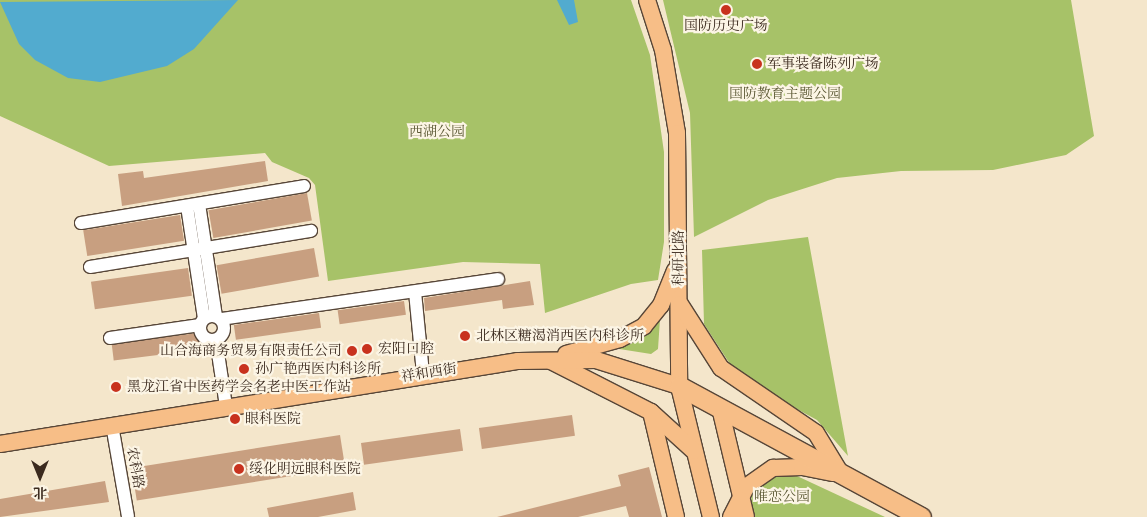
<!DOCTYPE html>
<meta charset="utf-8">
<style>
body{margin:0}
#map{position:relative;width:1147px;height:517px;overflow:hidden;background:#f4e6cb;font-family:"IM FELL English","Noto Serif SC",serif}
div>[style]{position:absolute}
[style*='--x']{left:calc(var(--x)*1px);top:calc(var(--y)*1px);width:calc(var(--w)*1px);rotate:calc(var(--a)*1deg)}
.green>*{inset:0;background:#a7c268}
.water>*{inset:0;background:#52abcf}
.building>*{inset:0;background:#c89f80;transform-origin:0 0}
.roads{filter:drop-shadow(1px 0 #574638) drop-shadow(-1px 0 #574638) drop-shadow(0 1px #574638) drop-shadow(0 -1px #574638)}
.minor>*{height:12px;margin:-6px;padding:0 6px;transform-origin:6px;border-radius:6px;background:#fff}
.minor>.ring{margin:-6px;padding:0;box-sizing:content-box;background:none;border:12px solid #fff;border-radius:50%}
.major>*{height:16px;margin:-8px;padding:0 8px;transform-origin:8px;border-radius:8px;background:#f7be87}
.highway>*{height:19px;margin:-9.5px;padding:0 9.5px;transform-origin:9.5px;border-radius:9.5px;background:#f7be87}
.dots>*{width:14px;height:14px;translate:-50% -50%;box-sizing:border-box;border:2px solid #fcf5e5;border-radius:50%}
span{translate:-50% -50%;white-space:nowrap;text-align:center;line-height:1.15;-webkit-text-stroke:4.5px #fcf5e5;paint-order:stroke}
.poi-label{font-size:14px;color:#3b2a1e}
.left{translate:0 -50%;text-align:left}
.right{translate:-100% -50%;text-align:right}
.park-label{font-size:14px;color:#5b5834}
.street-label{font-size:14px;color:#3b2a1e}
.north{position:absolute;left:15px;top:452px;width:50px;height:50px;-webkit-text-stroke:4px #fcf5e5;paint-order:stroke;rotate:180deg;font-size:14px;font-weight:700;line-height:20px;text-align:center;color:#3b2a1e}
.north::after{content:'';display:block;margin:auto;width:18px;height:22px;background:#3b2a1e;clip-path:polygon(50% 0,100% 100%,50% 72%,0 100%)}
</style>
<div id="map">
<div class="green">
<div style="clip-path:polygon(0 0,631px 0,650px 55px,664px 152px,664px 242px,658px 280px,631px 284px,545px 313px,540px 264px,463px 262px,328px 281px,315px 185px,309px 178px,272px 162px,265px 153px,109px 166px,0 116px)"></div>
<div style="clip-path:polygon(663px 0,1071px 0,1094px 136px,1066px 155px,993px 170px,901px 171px,837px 178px,768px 200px,694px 237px,690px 113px)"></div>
<div style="clip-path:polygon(808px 237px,848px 456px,817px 420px,775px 397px,730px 364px,704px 324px,702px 250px)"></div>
<div style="clip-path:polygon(660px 319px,658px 349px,651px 354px,613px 348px,641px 338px)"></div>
<div style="clip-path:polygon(797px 476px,885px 517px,749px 517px,752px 493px,760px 484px,773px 477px)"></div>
</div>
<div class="water">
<div style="clip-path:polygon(238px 0,194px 49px,167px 66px,100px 82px,68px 78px,35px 60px,19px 44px,0 2px)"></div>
<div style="clip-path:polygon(557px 0,574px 0,578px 22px,569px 25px)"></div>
</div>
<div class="building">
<div style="clip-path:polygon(265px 161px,268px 181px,122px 206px,118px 174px,143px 171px,144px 178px)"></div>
<div style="left:307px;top:193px;width:28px;height:100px;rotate:80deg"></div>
<div style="left:180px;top:215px;width:26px;height:98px;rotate:81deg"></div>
<div style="left:314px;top:248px;width:29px;height:99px;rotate:80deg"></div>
<div style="left:188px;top:268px;width:28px;height:98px;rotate:82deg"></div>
<div style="clip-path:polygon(530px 281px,534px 305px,503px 309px,502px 300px,425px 311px,424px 298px)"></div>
<div style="left:404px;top:301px;width:14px;height:67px;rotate:82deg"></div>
<div style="left:319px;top:313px;width:15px;height:86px;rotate:82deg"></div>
<div style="left:198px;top:333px;width:17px;height:87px;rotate:83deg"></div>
<div style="left:572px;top:415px;width:21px;height:94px;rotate:82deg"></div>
<div style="left:460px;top:429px;width:22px;height:100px;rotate:82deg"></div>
<div style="left:340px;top:435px;width:33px;height:211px;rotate:81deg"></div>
<div style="clip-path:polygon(649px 467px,662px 517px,629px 517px,626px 506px,578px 517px,497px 517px,621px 486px,618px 475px)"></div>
<div style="clip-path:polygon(105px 481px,109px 502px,0 517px,0 499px)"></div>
<div style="clip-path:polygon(353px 492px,356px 510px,318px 517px,269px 517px,267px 508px)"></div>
</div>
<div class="roads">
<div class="minor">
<div style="--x:199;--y:204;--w:113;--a:81.4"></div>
<div style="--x:187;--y:206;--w:113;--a:81.4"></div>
<div style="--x:81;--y:223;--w:226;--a:-9.4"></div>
<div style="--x:90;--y:267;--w:224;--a:-9.3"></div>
<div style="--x:415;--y:292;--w:82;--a:84.4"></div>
<div class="ring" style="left:200px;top:316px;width:12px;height:12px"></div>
<div style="--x:221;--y:319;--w:280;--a:-8.2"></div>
<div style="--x:110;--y:338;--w:91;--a:-8.2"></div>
<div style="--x:216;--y:340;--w:67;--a:81.4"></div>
<div style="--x:112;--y:425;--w:93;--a:80.1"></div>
</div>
<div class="major">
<div style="--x:647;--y:0;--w:52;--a:72.3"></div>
<div style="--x:663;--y:50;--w:84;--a:80.4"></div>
<div style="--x:677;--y:133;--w:253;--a:89.5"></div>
<div style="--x:679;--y:386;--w:135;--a:76.3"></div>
<div style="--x:680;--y:304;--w:76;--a:57.4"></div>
<div style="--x:721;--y:368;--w:115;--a:34.4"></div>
<div style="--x:816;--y:433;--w:48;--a:58.6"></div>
<div style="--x:566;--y:354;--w:56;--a:-15.5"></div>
<div style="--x:620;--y:339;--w:27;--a:-28"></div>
<div style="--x:644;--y:326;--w:27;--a:-51"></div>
<div style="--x:661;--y:305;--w:37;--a:-68"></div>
<div style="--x:551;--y:361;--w:112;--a:27"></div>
<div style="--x:651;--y:412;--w:58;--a:42.2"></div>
<div style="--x:720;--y:408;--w:112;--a:76.6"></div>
<div style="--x:651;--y:412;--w:108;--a:76.6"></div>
<div style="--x:0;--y:444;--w:525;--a:-9.1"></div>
<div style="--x:518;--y:361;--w:78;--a:-0.7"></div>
<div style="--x:596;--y:360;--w:87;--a:17.4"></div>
<div style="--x:731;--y:517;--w:35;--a:-63"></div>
<div style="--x:747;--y:486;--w:32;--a:-35"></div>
<div style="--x:773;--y:468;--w:29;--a:-2"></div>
<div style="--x:802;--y:467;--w:32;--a:11"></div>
</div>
<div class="highway">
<div style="--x:679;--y:386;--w:275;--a:28.4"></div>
</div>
</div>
<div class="dots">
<div style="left:726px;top:10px;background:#c8321e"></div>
<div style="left:757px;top:64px;background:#c8321e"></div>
<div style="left:465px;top:336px;background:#c8321e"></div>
<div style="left:367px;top:349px;background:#c8321e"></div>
<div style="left:352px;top:351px;background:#c8321e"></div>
<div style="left:244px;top:369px;background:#c8321e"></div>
<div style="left:116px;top:387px;background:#c8321e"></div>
<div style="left:235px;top:419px;background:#c8321e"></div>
<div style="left:239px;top:469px;background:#c8321e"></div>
</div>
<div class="poi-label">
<span style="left:726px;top:26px">国防历史广场</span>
<span class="left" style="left:767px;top:64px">军事装备陈列广场</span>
<span class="left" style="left:476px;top:336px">北林区糖渴消西医内科诊所</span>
<span class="left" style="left:378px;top:349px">宏阳口腔</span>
<span class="right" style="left:342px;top:351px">山合海商务贸易有限责任公司</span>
<span class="left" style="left:255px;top:369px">孙广艳西医内科诊所</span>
<span class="left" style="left:127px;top:387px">黑龙江省中医药学会名老中医工作站</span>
<span class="left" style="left:245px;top:419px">眼科医院</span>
<span class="left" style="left:249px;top:469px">绥化明远眼科医院</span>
</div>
<div class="park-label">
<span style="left:785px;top:94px">国防教育主题公园</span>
<span style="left:437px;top:132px">西湖公园</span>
<span style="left:782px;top:497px">唯恋公园</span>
</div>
<div class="street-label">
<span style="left:679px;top:258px;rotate:-90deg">科研北路</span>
<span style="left:429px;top:373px;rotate:-9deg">祥和西街</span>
<span style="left:135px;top:468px;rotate:80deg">农科路</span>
</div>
<div class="north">北</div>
</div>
